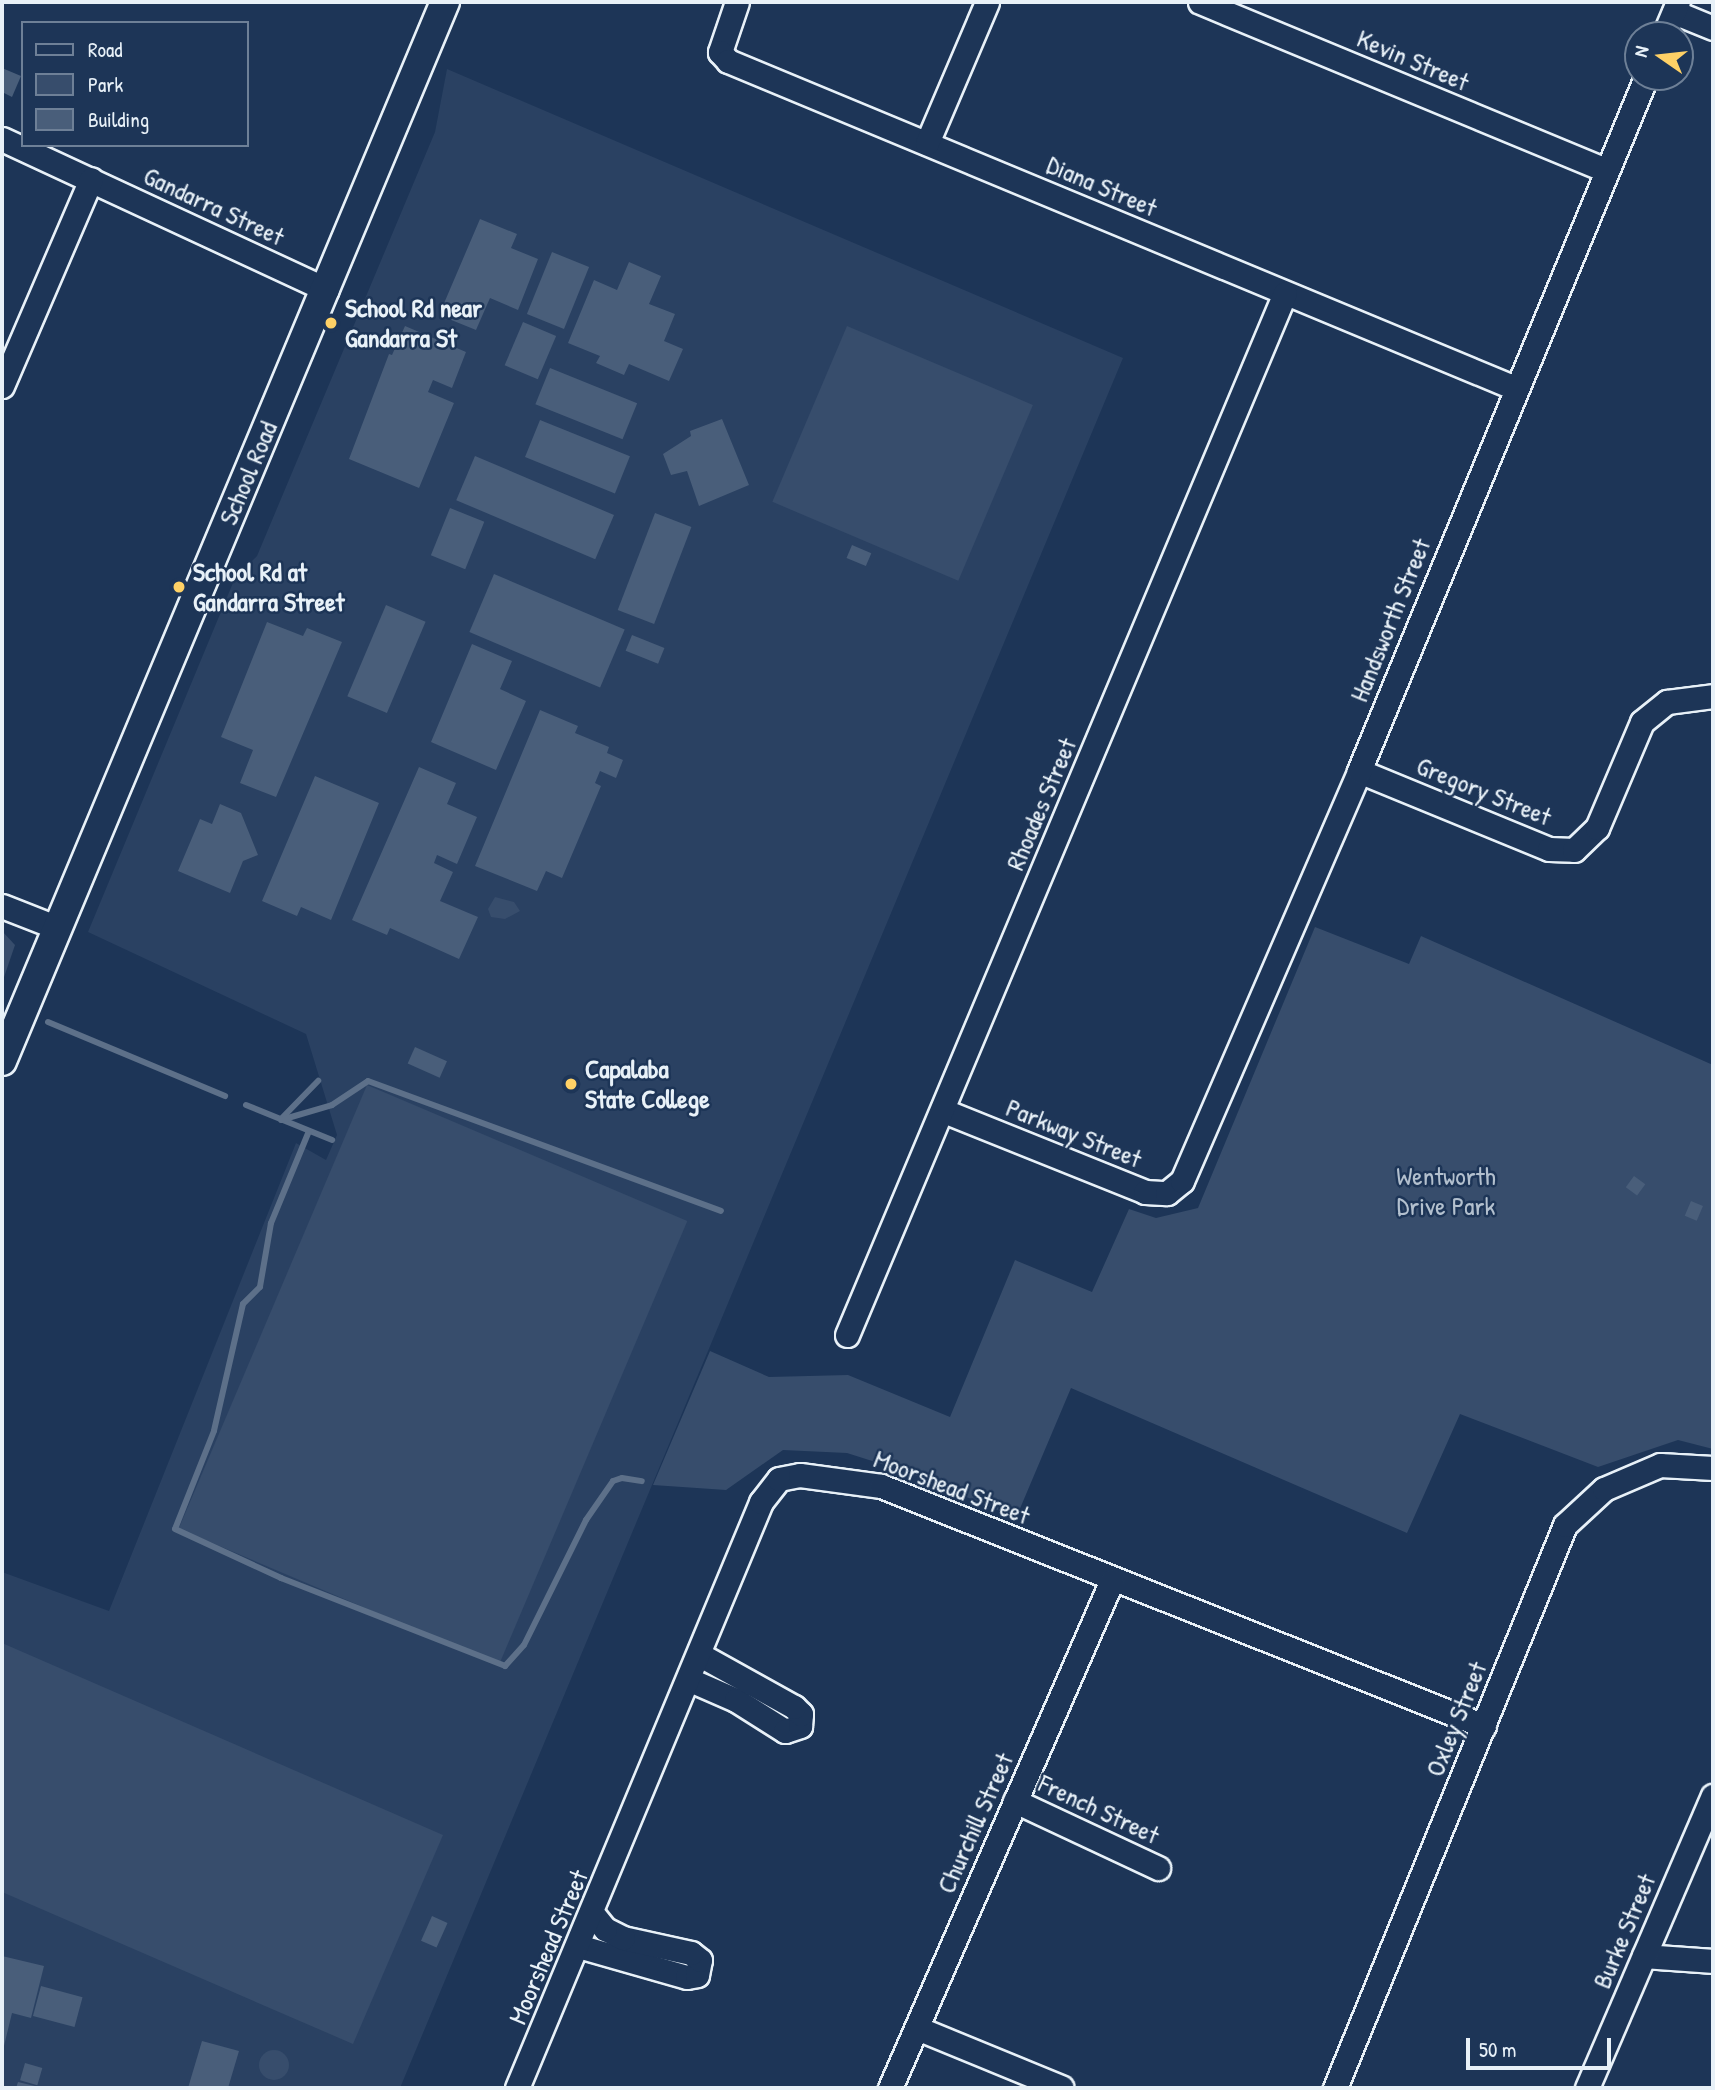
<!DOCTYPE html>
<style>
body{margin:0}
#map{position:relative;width:1715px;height:2090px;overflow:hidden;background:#1d3557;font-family:"Patrick Hand",sans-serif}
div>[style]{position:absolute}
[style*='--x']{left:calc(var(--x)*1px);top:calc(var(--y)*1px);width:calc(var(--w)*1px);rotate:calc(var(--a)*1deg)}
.built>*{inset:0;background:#2a4162}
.green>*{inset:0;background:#374d6c;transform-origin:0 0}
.round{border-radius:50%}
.stream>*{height:6px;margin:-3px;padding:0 3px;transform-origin:3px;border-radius:3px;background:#5d7089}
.building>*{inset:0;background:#495e7a;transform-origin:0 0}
.roads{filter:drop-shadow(2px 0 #e8f1f8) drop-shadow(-2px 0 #e8f1f8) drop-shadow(0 2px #e8f1f8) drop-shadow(0 -2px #e8f1f8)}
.minor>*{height:23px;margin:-11.5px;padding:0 11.5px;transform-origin:11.5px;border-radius:11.5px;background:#1d3557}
.tertiary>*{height:28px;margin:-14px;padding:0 14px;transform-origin:14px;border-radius:14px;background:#1d3557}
.dots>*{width:19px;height:19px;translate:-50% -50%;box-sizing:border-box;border:4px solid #1d3557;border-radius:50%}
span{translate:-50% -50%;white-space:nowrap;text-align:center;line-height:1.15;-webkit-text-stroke:5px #1d3557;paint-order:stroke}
.street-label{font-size:26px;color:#e8f1f8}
.poi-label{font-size:26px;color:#e8f1f8;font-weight:700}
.left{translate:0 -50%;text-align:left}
.park-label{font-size:26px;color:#b3c0ce}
.frame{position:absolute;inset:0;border:4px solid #e8f1f8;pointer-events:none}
.legend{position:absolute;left:21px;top:21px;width:228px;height:126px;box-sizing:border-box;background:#1d3557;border:2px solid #6e8097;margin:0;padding:9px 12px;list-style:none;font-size:21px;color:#e8f1f8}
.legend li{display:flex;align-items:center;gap:14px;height:35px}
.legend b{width:35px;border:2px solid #6e8097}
.north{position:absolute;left:1624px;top:21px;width:70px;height:70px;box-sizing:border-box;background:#1d3557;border:2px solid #6e8097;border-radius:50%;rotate:284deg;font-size:19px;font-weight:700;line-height:28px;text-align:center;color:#e8f1f8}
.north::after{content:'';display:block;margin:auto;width:24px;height:32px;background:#ffd166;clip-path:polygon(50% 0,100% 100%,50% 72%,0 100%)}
.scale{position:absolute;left:1466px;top:2038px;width:145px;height:32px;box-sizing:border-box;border:4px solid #e8f1f8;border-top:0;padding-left:9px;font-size:21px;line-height:24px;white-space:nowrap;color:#e8f1f8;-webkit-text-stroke:5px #1d3557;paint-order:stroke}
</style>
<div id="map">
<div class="built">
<div style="clip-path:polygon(447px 69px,1123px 358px,400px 2088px,2px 2088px,2px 1572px,109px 1611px,296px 1143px,326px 1160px,337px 1135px,306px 1034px,88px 932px,235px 578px,257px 556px,435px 132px)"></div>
</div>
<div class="green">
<div style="left:847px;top:326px;width:202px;height:191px;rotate:23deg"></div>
<div style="clip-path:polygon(495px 897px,514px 902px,520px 911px,505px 919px,491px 917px,488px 909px)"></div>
<div style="clip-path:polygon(1315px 927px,1409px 964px,1421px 936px,1713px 1065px,1713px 1449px,1678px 1440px,1598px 1467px,1460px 1414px,1407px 1533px,1071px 1388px,1016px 1518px,910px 1473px,847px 1453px,783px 1450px,726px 1490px,653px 1485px,710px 1351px,769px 1377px,848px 1375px,950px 1417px,1015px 1260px,1092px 1292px,1129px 1209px,1156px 1218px,1198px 1208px)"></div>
<div style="clip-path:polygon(2px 931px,15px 945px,2px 983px)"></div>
<div style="left:367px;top:1085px;width:348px;height:482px;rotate:23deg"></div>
<div style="clip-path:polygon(2px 1643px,443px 1835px,353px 2044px,2px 1892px)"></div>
<div class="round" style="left:259px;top:2050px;width:30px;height:30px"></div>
</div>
<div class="stream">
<div style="--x:48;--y:1022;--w:192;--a:22.7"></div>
<div style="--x:246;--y:1105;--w:93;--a:22.1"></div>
<div style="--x:282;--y:1118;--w:52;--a:-45.8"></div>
<div style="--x:281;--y:1120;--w:53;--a:-16.4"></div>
<div style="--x:332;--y:1105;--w:43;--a:-33.7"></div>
<div style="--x:368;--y:1081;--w:376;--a:20.2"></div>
<div style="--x:309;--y:1131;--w:100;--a:112.4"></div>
<div style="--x:271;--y:1223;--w:65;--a:99.8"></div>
<div style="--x:260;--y:1287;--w:24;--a:135"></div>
<div style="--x:243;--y:1304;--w:130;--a:102.9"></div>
<div style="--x:214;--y:1431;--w:105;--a:111.7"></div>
<div style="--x:175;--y:1529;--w:117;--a:24.8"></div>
<div style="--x:281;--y:1578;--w:241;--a:21.4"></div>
<div style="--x:505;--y:1666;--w:28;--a:-48"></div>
<div style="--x:524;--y:1645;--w:140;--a:-63.6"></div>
<div style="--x:586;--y:1520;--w:47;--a:-55.3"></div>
<div style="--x:613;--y:1481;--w:9;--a:-18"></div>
<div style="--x:622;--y:1478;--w:20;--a:9"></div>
</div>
<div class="building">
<div style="clip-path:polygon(2px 68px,21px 76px,12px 97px,2px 92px)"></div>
<div style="clip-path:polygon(480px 219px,517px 234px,511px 248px,538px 259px,518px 310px,490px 298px,476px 330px,439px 315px)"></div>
<div style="left:552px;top:252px;width:40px;height:67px;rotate:22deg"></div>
<div style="clip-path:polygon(629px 262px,661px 276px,649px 304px,675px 314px,664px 341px,683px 349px,669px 381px,629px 364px,624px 375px,596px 363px,600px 356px,568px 343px,594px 280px,617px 290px)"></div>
<div style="left:523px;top:322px;width:36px;height:47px;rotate:23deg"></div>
<div style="clip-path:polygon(405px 326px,466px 352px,452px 388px,433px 380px,428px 392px,454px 403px,419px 488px,349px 459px,389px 354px,392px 355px)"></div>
<div style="left:550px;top:368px;width:94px;height:39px;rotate:22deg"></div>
<div style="clip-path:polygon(722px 419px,749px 485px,699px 506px,687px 471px,671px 475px,663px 454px,691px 436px,690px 431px)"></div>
<div style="left:540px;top:420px;width:97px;height:40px;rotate:22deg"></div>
<div style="left:475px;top:456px;width:151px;height:48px;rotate:23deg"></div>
<div style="left:450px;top:508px;width:37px;height:51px;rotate:22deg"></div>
<div style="left:655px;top:513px;width:39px;height:104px;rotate:21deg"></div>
<div style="left:852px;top:545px;width:21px;height:14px;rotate:23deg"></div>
<div style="left:494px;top:574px;width:142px;height:63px;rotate:23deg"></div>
<div style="left:386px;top:605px;width:43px;height:99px;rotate:23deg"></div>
<div style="clip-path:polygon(267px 622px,303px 636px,307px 628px,342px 642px,276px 797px,240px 783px,253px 750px,221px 737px)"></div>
<div style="left:632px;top:635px;width:35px;height:17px;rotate:22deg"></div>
<div style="clip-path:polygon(472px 644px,512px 661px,500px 689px,526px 701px,496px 770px,431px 742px)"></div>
<div style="clip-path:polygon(540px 710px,578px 726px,575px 733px,609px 747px,607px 753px,623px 760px,616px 778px,600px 771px,595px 783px,601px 786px,562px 878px,546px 871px,537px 891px,475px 866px)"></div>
<div style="clip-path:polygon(419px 767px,456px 783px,447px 804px,477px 817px,457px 864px,437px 855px,434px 863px,453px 872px,440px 901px,478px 917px,459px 959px,390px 928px,387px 935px,352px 920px)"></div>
<div style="clip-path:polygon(315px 776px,379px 803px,331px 920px,301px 907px,297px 916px,262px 901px)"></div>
<div style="clip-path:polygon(220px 804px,241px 813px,258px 855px,243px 861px,230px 893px,178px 871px,200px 819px,212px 824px)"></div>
<div style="left:415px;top:1047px;width:35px;height:18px;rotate:24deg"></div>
<div style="left:1634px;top:1176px;width:14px;height:14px;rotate:36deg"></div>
<div style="left:1691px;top:1201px;width:13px;height:16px;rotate:23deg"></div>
<div style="left:432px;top:1916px;width:17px;height:27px;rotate:24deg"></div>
<div style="clip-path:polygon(2px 1956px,44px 1966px,31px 2018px,12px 2013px,3px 2050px)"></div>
<div style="left:41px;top:1986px;width:43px;height:31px;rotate:15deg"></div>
<div style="clip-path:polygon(202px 2041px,239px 2051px,228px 2088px,188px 2088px)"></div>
<div style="left:25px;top:2063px;width:18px;height:18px;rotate:16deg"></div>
<div style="clip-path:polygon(18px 2082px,39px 2087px,39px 2088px,16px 2088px)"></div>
</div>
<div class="roads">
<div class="minor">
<div style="--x:737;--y:2;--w:53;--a:108.8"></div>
<div style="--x:720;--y:52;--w:12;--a:48"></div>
<div style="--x:728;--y:61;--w:852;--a:22.56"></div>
<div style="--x:1200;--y:2;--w:438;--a:22.5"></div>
<div style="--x:1674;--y:12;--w:42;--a:22.3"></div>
<div style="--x:1664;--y:35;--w:36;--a:-67"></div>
<div style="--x:2;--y:139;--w:358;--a:24.9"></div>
<div style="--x:927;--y:143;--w:153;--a:-66.9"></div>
<div style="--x:2;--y:386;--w:225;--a:-66.7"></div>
<div style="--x:1359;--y:771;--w:205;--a:22.3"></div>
<div style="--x:1549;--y:849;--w:25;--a:2"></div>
<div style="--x:1574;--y:850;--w:32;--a:-44"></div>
<div style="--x:1597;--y:828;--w:115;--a:-67"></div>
<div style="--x:1642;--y:722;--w:32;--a:-39"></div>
<div style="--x:1667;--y:702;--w:46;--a:-7.4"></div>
<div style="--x:2;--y:906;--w:60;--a:21.4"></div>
<div style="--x:944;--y:1111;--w:217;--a:21.9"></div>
<div style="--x:1145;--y:1192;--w:22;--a:3"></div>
<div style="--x:1167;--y:1193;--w:19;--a:-39"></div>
<div style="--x:1182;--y:1181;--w:447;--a:-66.6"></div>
<div style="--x:1359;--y:771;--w:751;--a:-67.53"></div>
<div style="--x:847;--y:1335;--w:1130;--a:-67.2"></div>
<div style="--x:690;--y:1680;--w:50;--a:23.5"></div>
<div style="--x:736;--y:1700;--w:58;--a:32.3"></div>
<div style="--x:785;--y:1731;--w:16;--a:-18"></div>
<div style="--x:800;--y:1726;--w:12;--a:-85"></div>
<div style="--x:801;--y:1714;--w:10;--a:-135"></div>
<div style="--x:794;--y:1707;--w:107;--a:-151"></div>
<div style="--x:1015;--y:1801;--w:158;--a:25.1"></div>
<div style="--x:578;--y:1946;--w:113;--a:15.9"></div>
<div style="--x:687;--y:1977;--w:10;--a:-11"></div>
<div style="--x:697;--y:1975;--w:15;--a:-79"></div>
<div style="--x:700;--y:1960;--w:11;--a:-142"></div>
<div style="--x:691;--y:1953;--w:70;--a:-167.6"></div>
<div style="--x:623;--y:1938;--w:20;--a:-153"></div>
<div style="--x:605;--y:1929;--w:19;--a:-129"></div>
<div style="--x:1644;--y:1956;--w:69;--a:4.1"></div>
<div style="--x:917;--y:2028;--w:156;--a:22.3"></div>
<div style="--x:517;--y:2088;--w:635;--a:-67.39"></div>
<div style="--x:761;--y:1502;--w:29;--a:-52"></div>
<div style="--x:779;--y:1479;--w:21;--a:-11"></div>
<div style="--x:800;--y:1475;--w:82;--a:7.7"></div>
<div style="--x:881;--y:1486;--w:649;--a:21.7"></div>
<div style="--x:890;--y:2088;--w:554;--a:-66.39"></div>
<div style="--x:1335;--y:2088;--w:608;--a:-67.78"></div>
<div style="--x:1565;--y:1525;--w:53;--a:-42.7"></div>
<div style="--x:1604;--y:1489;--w:61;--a:-23.2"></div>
<div style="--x:1660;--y:1465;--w:53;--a:3.2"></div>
<div style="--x:1587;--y:2088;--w:318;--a:-66.7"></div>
</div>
<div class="tertiary">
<div style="--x:2;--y:1061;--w:1148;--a:-67.3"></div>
</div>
</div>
<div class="dots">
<div style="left:331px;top:323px;background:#ffd166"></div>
<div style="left:179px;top:587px;background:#ffd166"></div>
<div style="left:571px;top:1084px;background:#ffd166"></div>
</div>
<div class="street-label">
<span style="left:1413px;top:60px;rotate:23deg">Kevin Street</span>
<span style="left:1102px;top:186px;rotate:23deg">Diana Street</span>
<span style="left:214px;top:206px;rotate:25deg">Gandarra Street</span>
<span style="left:248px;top:473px;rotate:-67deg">School Road</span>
<span style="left:1390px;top:620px;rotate:-68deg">Handsworth Street</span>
<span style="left:1484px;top:791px;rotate:22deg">Gregory Street</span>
<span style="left:1041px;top:804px;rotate:-67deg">Rhoades Street</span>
<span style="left:1074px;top:1133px;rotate:22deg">Parkway Street</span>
<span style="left:952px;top:1487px;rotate:21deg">Moorshead Street</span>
<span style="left:1456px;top:1719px;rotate:-68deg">Oxley Street</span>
<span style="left:1099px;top:1809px;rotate:25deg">French Street</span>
<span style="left:975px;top:1823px;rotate:-66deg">Churchill Street</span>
<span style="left:1624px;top:1931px;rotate:-67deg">Burke Street</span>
<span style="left:548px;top:1947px;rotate:-67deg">Moorshead Street</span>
</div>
<div class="poi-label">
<span class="left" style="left:345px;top:323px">School Rd near<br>Gandarra St</span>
<span class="left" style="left:193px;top:587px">School Rd at<br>Gandarra Street</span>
<span class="left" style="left:585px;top:1084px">Capalaba<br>State College</span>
</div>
<div class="park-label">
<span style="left:1446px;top:1191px">Wentworth<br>Drive Park</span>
</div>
<div class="frame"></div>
<ul class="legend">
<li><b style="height:9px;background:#1d3557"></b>Road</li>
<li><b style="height:19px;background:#374d6c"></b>Park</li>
<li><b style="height:19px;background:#495e7a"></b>Building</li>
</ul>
<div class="north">N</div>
<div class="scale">50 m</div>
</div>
